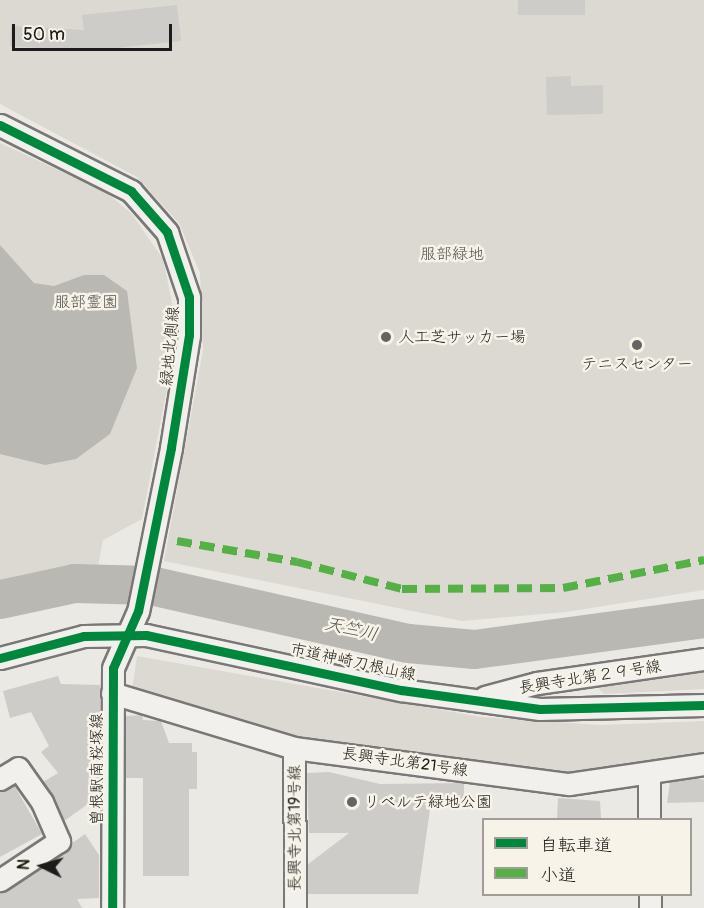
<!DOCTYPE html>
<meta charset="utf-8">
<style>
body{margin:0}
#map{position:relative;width:704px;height:908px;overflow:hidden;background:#eae9e4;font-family:Pangolin,"Klee One",sans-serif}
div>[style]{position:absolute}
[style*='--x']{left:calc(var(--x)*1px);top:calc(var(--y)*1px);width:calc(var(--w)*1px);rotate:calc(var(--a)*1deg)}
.green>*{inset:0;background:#dbd9d2}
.water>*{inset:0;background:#bab8b2}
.river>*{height:39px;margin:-19.5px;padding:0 19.5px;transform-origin:19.5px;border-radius:19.5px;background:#bab8b2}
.building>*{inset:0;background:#cdccc9;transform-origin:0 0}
.roads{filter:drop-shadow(2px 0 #797876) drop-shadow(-2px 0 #797876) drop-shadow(0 2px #797876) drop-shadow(0 -2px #797876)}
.minor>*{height:21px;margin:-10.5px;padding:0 10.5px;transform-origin:10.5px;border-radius:10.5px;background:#f1f0ec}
.quiet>*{height:8px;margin-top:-4px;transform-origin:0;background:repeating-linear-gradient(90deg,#55b145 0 15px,transparent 0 23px)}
.cycleway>*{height:9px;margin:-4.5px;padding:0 4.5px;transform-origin:4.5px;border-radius:4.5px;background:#00873e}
.dots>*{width:16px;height:16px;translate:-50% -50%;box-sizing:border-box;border:3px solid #f7f3e8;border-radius:50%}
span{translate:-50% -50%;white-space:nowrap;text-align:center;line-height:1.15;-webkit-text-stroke:5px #f7f3e8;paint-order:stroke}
.park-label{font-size:16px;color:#52514e}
.poi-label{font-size:16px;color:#1c1c1c}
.left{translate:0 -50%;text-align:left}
.street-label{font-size:16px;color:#1c1c1c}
.water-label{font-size:18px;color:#535250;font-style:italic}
.legend{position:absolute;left:482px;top:818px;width:210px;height:78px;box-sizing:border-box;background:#f7f3e8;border:2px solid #9f9d96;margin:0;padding:8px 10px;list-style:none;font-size:18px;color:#1c1c1c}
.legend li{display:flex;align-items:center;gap:12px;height:30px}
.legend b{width:30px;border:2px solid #9f9d96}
.north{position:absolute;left:12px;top:836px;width:60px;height:60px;-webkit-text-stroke:4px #f7f3e8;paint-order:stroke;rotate:275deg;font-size:16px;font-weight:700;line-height:24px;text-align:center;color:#1c1c1c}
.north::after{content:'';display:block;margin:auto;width:21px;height:27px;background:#1c1c1c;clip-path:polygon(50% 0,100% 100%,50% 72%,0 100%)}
.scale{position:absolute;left:12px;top:24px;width:160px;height:27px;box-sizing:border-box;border:3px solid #1c1c1c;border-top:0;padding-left:8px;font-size:18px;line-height:21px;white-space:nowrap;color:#1c1c1c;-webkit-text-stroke:4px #f7f3e8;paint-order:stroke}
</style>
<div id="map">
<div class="green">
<div style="clip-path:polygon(0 0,704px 0,704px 590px,566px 612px,462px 621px,164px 561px,203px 350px,200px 273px,179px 223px,137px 177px,0 104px)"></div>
<div style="clip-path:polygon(0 143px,104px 191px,131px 213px,163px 259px,174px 312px,169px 378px,142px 519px,103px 540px,97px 572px,41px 576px,0 586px)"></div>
<div style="clip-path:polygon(137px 656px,481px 717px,600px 725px,704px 721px,704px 753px,569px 775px,295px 738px,132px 690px)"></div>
<div style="clip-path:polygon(704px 669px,704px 689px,604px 694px,599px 689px,604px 683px)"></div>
</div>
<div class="water">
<div style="clip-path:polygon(0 245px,34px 283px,54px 286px,84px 275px,104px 275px,127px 291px,137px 368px,110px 434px,76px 459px,45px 465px,0 454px)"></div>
</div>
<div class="river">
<div style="--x:0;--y:599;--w:76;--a:-12.2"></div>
<div style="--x:74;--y:583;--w:76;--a:1.5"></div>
<div style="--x:150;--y:585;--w:264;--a:12.7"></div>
<div style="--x:408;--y:643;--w:66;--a:5.2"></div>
<div style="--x:474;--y:649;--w:232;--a:-7.7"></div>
</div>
<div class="building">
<div style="left:518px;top:0;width:67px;height:15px"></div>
<div style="clip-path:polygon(177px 5px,181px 41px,89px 51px,10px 46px,11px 26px,84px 30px,82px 15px)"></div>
<div style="clip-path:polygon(571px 76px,571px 86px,603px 85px,603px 114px,547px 115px,546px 77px)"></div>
<div style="clip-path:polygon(58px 676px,61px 684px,100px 685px,100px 803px,88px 804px,64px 821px,43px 782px,58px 773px,41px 752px,49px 746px,31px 712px,10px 718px,3px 691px)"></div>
<div style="clip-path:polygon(142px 715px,143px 720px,161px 721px,169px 743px,192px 743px,192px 752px,197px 752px,197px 789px,189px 789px,189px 876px,143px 876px,143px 778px,125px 778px,126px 716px)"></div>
<div style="clip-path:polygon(329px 772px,380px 784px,464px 783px,464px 802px,431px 802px,418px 894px,308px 894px,307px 865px,349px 833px,309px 833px,307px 773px)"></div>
<div style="clip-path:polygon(697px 778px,704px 780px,704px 802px,667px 803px,670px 782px)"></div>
<div style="clip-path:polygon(14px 785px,42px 834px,0 857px,0 792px)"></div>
<div style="clip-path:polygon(558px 798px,600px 801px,601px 819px,557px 819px)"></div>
<div style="clip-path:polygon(85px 834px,99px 855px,99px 898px,77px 899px,82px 908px,0 908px,0 894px)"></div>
</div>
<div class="roads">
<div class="minor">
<div style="--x:0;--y:125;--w:147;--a:26.7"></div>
<div style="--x:131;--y:191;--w:55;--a:48.7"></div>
<div style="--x:167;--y:232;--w:69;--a:71.3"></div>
<div style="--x:189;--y:297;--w:38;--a:90"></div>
<div style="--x:189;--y:335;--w:114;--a:99.1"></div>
<div style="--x:171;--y:448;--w:166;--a:101.4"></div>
<div style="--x:138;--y:611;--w:62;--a:113.7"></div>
<div style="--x:113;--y:668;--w:240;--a:90.2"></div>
<div style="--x:0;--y:658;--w:87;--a:-14.7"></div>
<div style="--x:84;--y:636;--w:62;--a:-0.9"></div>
<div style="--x:146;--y:635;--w:261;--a:12.2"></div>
<div style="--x:401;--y:690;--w:140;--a:7.8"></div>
<div style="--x:540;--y:709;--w:164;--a:-1.4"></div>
<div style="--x:112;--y:693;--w:190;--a:16.8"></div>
<div style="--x:294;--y:748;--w:277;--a:7.5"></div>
<div style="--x:569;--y:784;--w:136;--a:-8.4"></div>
<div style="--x:485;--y:697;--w:54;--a:-15.1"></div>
<div style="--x:537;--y:683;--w:169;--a:-8.2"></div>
<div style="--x:294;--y:748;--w:160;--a:89.6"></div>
<div style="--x:649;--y:773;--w:47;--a:90"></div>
<div style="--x:0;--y:779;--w:21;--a:-31"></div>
<div style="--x:18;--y:768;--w:42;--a:54.8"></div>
<div style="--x:42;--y:802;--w:43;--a:66.4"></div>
<div style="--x:59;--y:841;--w:71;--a:146.5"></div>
<div style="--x:650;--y:894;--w:14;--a:90"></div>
</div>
</div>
<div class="quiet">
<div style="--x:177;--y:541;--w:122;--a:9.9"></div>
<div style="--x:297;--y:562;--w:108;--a:14.4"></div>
<div style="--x:402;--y:589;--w:161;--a:-0.4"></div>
<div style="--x:563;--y:588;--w:144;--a:-11.2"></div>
</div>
<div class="cycleway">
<div style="--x:0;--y:125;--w:147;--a:26.7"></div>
<div style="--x:131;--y:191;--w:55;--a:48.7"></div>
<div style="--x:167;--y:232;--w:69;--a:71.3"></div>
<div style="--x:189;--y:297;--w:38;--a:90"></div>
<div style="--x:189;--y:335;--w:114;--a:99.1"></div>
<div style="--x:171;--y:448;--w:166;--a:101.4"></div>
<div style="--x:138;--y:611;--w:62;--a:113.7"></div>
<div style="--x:113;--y:668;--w:240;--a:90.2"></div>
<div style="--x:0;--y:658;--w:87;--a:-14.7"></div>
<div style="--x:84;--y:636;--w:62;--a:-0.9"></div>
<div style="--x:146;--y:635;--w:261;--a:12.2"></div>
<div style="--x:401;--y:690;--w:140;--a:7.8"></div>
<div style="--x:540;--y:709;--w:164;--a:-1.4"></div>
</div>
<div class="dots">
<div style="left:386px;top:337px;background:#646462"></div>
<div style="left:637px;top:345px;background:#646462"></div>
<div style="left:352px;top:802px;background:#646462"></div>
</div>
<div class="park-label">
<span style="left:452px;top:254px">服部緑地</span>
<span style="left:86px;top:302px">服部霊園</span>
</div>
<div class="poi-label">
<span class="left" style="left:398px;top:337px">人工芝サッカー場</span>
<span style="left:637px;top:364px">テニスセンター</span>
<span class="left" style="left:364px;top:802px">リベルテ緑地公園</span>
</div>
<div class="street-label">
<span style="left:170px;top:346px;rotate:-85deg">緑地北側線</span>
<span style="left:353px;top:662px;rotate:12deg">市道神崎刀根山線</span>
<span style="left:590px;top:677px;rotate:-9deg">長興寺北第２９号線</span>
<span style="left:405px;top:762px;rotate:8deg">長興寺北第21号線</span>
<span style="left:97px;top:769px;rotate:-90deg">曽根駅南桜塚線</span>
<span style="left:295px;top:828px;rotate:-90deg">長興寺北第19号線</span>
</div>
<div class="water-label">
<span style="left:351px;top:630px;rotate:13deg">天竺川</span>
</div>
<ul class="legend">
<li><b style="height:8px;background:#00873e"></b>自転車道</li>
<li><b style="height:8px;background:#55b145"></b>小道</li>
</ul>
<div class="north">N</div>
<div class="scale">50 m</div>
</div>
